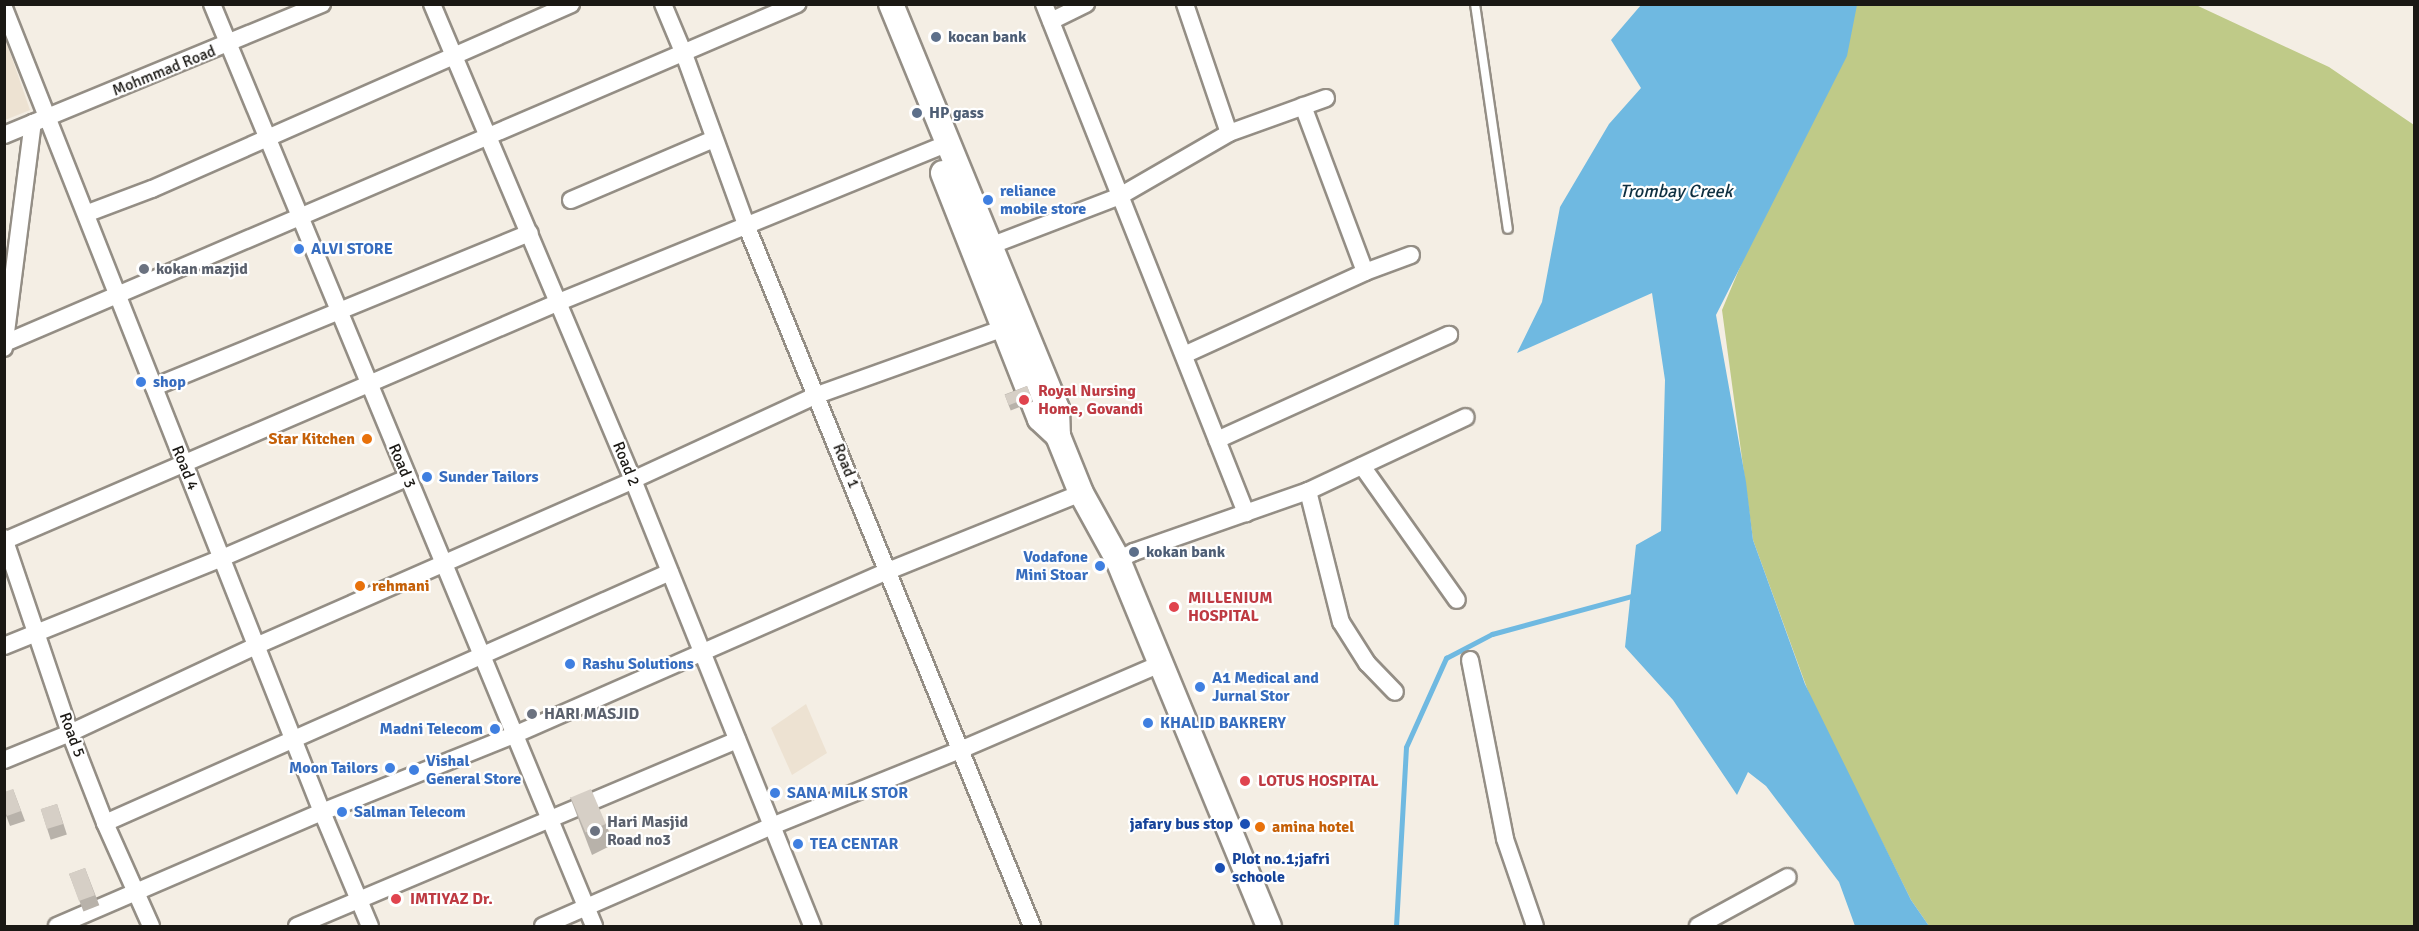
<!DOCTYPE html>
<style>
body{margin:0}
#map{position:relative;width:2419px;height:931px;overflow:hidden;background:#f4eee4;font-family:Signika,sans-serif}
div>[style]{position:absolute}
[style*='--x']{left:calc(var(--x)*1px);top:calc(var(--y)*1px);width:calc(var(--w)*1px);rotate:calc(var(--a)*1deg)}
.built>*{inset:0;background:#ede2d2}
.green>*{inset:0;background:#bfca88}
.water>*{inset:0;background:#6fb9e1}
.stream>*{height:5px;margin:-2.5px;padding:0 2.5px;transform-origin:2.5px;border-radius:2.5px;background:#6fb9e1}
.roads{filter:drop-shadow(2px 0 #948e85) drop-shadow(-2px 0 #948e85) drop-shadow(0 2px #948e85) drop-shadow(0 -2px #948e85)}
.lane>*{height:8px;margin:-4px;padding:0 4px;transform-origin:4px;border-radius:4px;background:#fff}
.street>*{height:16px;margin:-8px;padding:0 8px;transform-origin:8px;border-radius:8px;background:#fff}
.secondary>*{height:24px;margin:-12px;padding:0 12px;transform-origin:12px;border-radius:12px;background:#fff}
.wall>*{inset:0;background:#b8b2aa;transform-origin:0 0}
.building>*{inset:0;background:#d6cfc6;transform-origin:0 0}
.dots>*{width:16px;height:16px;translate:-50% -50%;box-sizing:border-box;border:3px solid #fff;border-radius:50%}
span{translate:-50% -50%;white-space:nowrap;text-align:center;line-height:1.15;-webkit-text-stroke:4.5px #fff;paint-order:stroke}
.service-label{font-size:16px;color:#4e5e75;font-weight:700}
.left{translate:0 -50%;text-align:left}
.street-label{font-size:16px;color:#1a1814}
.shop-label{font-size:16px;color:#366cbe;font-weight:700}
.right{translate:-100% -50%;text-align:right}
.worship-label{font-size:16px;color:#5b616d;font-weight:700}
.health-label{font-size:16px;color:#be3a42;font-weight:700}
.food-label{font-size:16px;color:#c56008;font-weight:700}
.transit-label{font-size:16px;color:#164399;font-weight:700}
.water-label{font-size:18px;color:#0e3041;font-style:italic}
.frame{position:absolute;inset:0;border:6px solid #1a1814;pointer-events:none}
</style>
<div id="map">
<div class="built">
<div style="clip-path:polygon(5px 38px,30px 110px,5px 120px,4px 120px)"></div>
<div style="clip-path:polygon(806px 704px,827px 753px,792px 775px,771px 728px)"></div>
</div>
<div class="green">
<div style="clip-path:polygon(1843px 5px,2196px 5px,2329px 67px,2414px 125px,2414px 926px,1929px 926px,1911px 900px,1812px 702px,1753px 540px,1722px 310px,1833px 46px)"></div>
</div>
<div class="water">
<div style="clip-path:polygon(1641px 5px,1857px 5px,1847px 56px,1716px 315px,1746px 482px,1753px 540px,1805px 684px,1911px 900px,1929px 926px,1855px 926px,1839px 882px,1766px 786px,1748px 772px,1737px 795px,1673px 700px,1625px 647px,1636px 545px,1661px 531px,1665px 380px,1652px 293px,1517px 353px,1542px 302px,1560px 207px,1609px 124px,1641px 88px,1611px 40px)"></div>
</div>
<div class="stream">
<div style="--x:1396;--y:926;--w:179;--a:-86.8"></div>
<div style="--x:1406;--y:747;--w:98;--a:-65.8"></div>
<div style="--x:1446;--y:658;--w:52;--a:-27.6"></div>
<div style="--x:1492;--y:634;--w:149;--a:-15.2"></div>
</div>
<div class="roads">
<div class="lane">
<div style="--x:1475;--y:4;--w:227;--a:81.7"></div>
</div>
<div class="street">
<div style="--x:212;--y:4;--w:998;--a:67.49"></div>
<div style="--x:432;--y:4;--w:517;--a:67.11"></div>
<div style="--x:633;--y:480;--w:481;--a:68.1"></div>
<div style="--x:663;--y:4;--w:54;--a:67.2"></div>
<div style="--x:684;--y:54;--w:184;--a:70"></div>
<div style="--x:747;--y:227;--w:755;--a:67.82"></div>
<div style="--x:1044;--y:4;--w:548;--a:68.35"></div>
<div style="--x:1185;--y:4;--w:136;--a:71.2"></div>
<div style="--x:4;--y:8;--w:865;--a:68.42"></div>
<div style="--x:322;--y:812;--w:124;--a:67.2"></div>
<div style="--x:1051;--y:21;--w:39;--a:-26"></div>
<div style="--x:1303;--y:106;--w:177;--a:69.5"></div>
<div style="--x:4;--y:135;--w:344;--a:-22.4"></div>
<div style="--x:571;--y:200;--w:155;--a:-23.1"></div>
<div style="--x:88;--y:213;--w:68;--a:-20.6"></div>
<div style="--x:152;--y:189;--w:458;--a:-23.8"></div>
<div style="--x:982;--y:249;--w:148;--a:-21"></div>
<div style="--x:1120;--y:196;--w:126;--a:-30"></div>
<div style="--x:1229;--y:133;--w:103;--a:-19.8"></div>
<div style="--x:5;--y:343;--w:862;--a:-23.17"></div>
<div style="--x:4;--y:348;--w:227;--a:-82.7"></div>
<div style="--x:1184;--y:355;--w:199;--a:-24.6"></div>
<div style="--x:1365;--y:272;--w:49;--a:-20.3"></div>
<div style="--x:154;--y:387;--w:406;--a:-22.3"></div>
<div style="--x:1217;--y:440;--w:255;--a:-24.4"></div>
<div style="--x:1362;--y:466;--w:164;--a:54.7"></div>
<div style="--x:1308;--y:491;--w:135;--a:75.9"></div>
<div style="--x:1341;--y:622;--w:49;--a:57.6"></div>
<div style="--x:1367;--y:663;--w:40;--a:46"></div>
<div style="--x:4;--y:538;--w:206;--a:71.3"></div>
<div style="--x:70;--y:733;--w:97;--a:68.7"></div>
<div style="--x:105;--y:823;--w:113;--a:65.9"></div>
<div style="--x:4;--y:541;--w:604;--a:-23.3"></div>
<div style="--x:559;--y:302;--w:421;--a:-22.2"></div>
<div style="--x:1118;--y:560;--w:18;--a:-27"></div>
<div style="--x:1134;--y:552;--w:184;--a:-19.3"></div>
<div style="--x:1308;--y:491;--w:174;--a:-25.1"></div>
<div style="--x:4;--y:646;--w:235;--a:-22"></div>
<div style="--x:222;--y:558;--w:202;--a:-23.4"></div>
<div style="--x:1470;--y:660;--w:182;--a:78.9"></div>
<div style="--x:1505;--y:839;--w:92;--a:71"></div>
<div style="--x:4;--y:760;--w:71;--a:-22.2"></div>
<div style="--x:70;--y:733;--w:208;--a:-25.1"></div>
<div style="--x:258;--y:645;--w:410;--a:-23.7"></div>
<div style="--x:633;--y:480;--w:203;--a:-24.8"></div>
<div style="--x:817;--y:395;--w:207;--a:-19.7"></div>
<div style="--x:105;--y:823;--w:618;--a:-23.95"></div>
<div style="--x:57;--y:926;--w:288;--a:-23.3"></div>
<div style="--x:322;--y:812;--w:207;--a:-21.9"></div>
<div style="--x:514;--y:735;--w:408;--a:-23.7"></div>
<div style="--x:888;--y:571;--w:208;--a:-22"></div>
<div style="--x:297;--y:926;--w:478;--a:-22.9"></div>
<div style="--x:543;--y:926;--w:250;--a:-23.6"></div>
<div style="--x:772;--y:826;--w:201;--a:-22"></div>
<div style="--x:958;--y:751;--w:220;--a:-23.3"></div>
<div style="--x:1698;--y:926;--w:102;--a:-28.6"></div>
</div>
<div class="secondary">
<div style="--x:891;--y:4;--w:438;--a:67.7"></div>
<div style="--x:1057;--y:409;--w:27;--a:88"></div>
<div style="--x:1058;--y:436;--w:61;--a:68"></div>
<div style="--x:1081;--y:493;--w:77;--a:61.1"></div>
<div style="--x:1118;--y:560;--w:396;--a:67.6"></div>
<div style="--x:943;--y:173;--w:264;--a:68.5"></div>
<div style="--x:1040;--y:419;--w:25;--a:43"></div>
</div>
</div>
<div class="wall">
<div style="left:1027px;top:386px;width:17px;height:24px;rotate:69deg"></div>
<div style="clip-path:polygon(13px 789px,25px 821px,10px 826px,4px 810px)"></div>
<div style="clip-path:polygon(570px 797px,606px 824px,614px 844px,592px 855px)"></div>
<div style="left:57px;top:804px;width:32px;height:17px;rotate:72deg"></div>
<div style="left:85px;top:868px;width:40px;height:17px;rotate:69deg"></div>
</div>
<div class="building">
<div style="left:1027px;top:386px;width:11px;height:24px;rotate:68deg"></div>
<div style="clip-path:polygon(13px 789px,21px 811px,7px 816px,4px 810px,4px 792px)"></div>
<div style="left:591px;top:789px;width:38px;height:22px;rotate:67deg"></div>
<div style="left:57px;top:804px;width:21px;height:17px;rotate:73deg"></div>
<div style="left:85px;top:868px;width:29px;height:17px;rotate:70deg"></div>
</div>
<div class="dots">
<div style="left:936px;top:37px;background:#5c6f8a"></div>
<div style="left:917px;top:113px;background:#5c6f8a"></div>
<div style="left:988px;top:200px;background:#3f7fe0"></div>
<div style="left:299px;top:249px;background:#3f7fe0"></div>
<div style="left:144px;top:269px;background:#6b7280"></div>
<div style="left:141px;top:382px;background:#3f7fe0"></div>
<div style="left:1024px;top:400px;background:#e0444e"></div>
<div style="left:367px;top:439px;background:#e8710a"></div>
<div style="left:427px;top:477px;background:#3f7fe0"></div>
<div style="left:1134px;top:552px;background:#5c6f8a"></div>
<div style="left:1100px;top:566px;background:#3f7fe0"></div>
<div style="left:360px;top:586px;background:#e8710a"></div>
<div style="left:1174px;top:607px;background:#e0444e"></div>
<div style="left:570px;top:664px;background:#3f7fe0"></div>
<div style="left:1200px;top:687px;background:#3f7fe0"></div>
<div style="left:532px;top:714px;background:#6b7280"></div>
<div style="left:1148px;top:723px;background:#3f7fe0"></div>
<div style="left:495px;top:729px;background:#3f7fe0"></div>
<div style="left:390px;top:768px;background:#3f7fe0"></div>
<div style="left:414px;top:770px;background:#3f7fe0"></div>
<div style="left:1245px;top:781px;background:#e0444e"></div>
<div style="left:775px;top:793px;background:#3f7fe0"></div>
<div style="left:342px;top:812px;background:#3f7fe0"></div>
<div style="left:1245px;top:824px;background:#1a4fb4"></div>
<div style="left:1260px;top:827px;background:#e8710a"></div>
<div style="left:595px;top:831px;background:#6b7280"></div>
<div style="left:798px;top:844px;background:#3f7fe0"></div>
<div style="left:1220px;top:868px;background:#1a4fb4"></div>
<div style="left:396px;top:899px;background:#e0444e"></div>
</div>
<div class="service-label">
<span class="left" style="left:948px;top:37px">kocan bank</span>
<span class="left" style="left:929px;top:113px">HP gass</span>
<span class="left" style="left:1146px;top:552px">kokan bank</span>
</div>
<div class="street-label">
<span style="left:164px;top:71px;rotate:-22deg">Mohmmad Road</span>
<span style="left:626px;top:464px;rotate:68deg">Road 2</span>
<span style="left:402px;top:466px;rotate:67deg">Road 3</span>
<span style="left:846px;top:466px;rotate:68deg">Road 1</span>
<span style="left:185px;top:468px;rotate:68deg">Road 4</span>
<span style="left:72px;top:735px;rotate:70deg">Road 5</span>
</div>
<div class="shop-label">
<span class="left" style="left:1000px;top:200px">reliance<br>mobile store</span>
<span class="left" style="left:311px;top:249px">ALVI STORE</span>
<span class="left" style="left:153px;top:382px">shop</span>
<span class="left" style="left:439px;top:477px">Sunder Tailors</span>
<span class="right" style="left:1088px;top:566px">Vodafone<br>Mini Stoar</span>
<span class="left" style="left:582px;top:664px">Rashu Solutions</span>
<span class="left" style="left:1212px;top:687px">A1 Medical and<br>Jurnal Stor</span>
<span class="left" style="left:1160px;top:723px">KHALID BAKRERY</span>
<span class="right" style="left:483px;top:729px">Madni Telecom</span>
<span class="left" style="left:426px;top:770px">Vishal<br>General Store</span>
<span class="right" style="left:378px;top:768px">Moon Tailors</span>
<span class="left" style="left:787px;top:793px">SANA MILK STOR</span>
<span class="left" style="left:354px;top:812px">Salman Telecom</span>
<span class="left" style="left:810px;top:844px">TEA CENTAR</span>
</div>
<div class="worship-label">
<span class="left" style="left:156px;top:269px">kokan mazjid</span>
<span class="left" style="left:544px;top:714px">HARI MASJID</span>
<span class="left" style="left:607px;top:831px">Hari Masjid<br>Road no3</span>
</div>
<div class="health-label">
<span class="left" style="left:1038px;top:400px">Royal Nursing<br>Home, Govandi</span>
<span class="left" style="left:1188px;top:607px">MILLENIUM<br>HOSPITAL</span>
<span class="left" style="left:1258px;top:781px">LOTUS HOSPITAL</span>
<span class="left" style="left:410px;top:899px">IMTIYAZ Dr.</span>
</div>
<div class="food-label">
<span class="right" style="left:355px;top:439px">Star Kitchen</span>
<span class="left" style="left:372px;top:586px">rehmani</span>
<span class="left" style="left:1272px;top:827px">amina hotel</span>
</div>
<div class="transit-label">
<span class="right" style="left:1233px;top:824px">jafary bus stop</span>
<span class="left" style="left:1232px;top:868px">Plot no.1;jafri<br>schoole</span>
</div>
<div class="water-label">
<span style="left:1676px;top:191px">Trombay Creek</span>
</div>
<div class="frame"></div>
</div>
